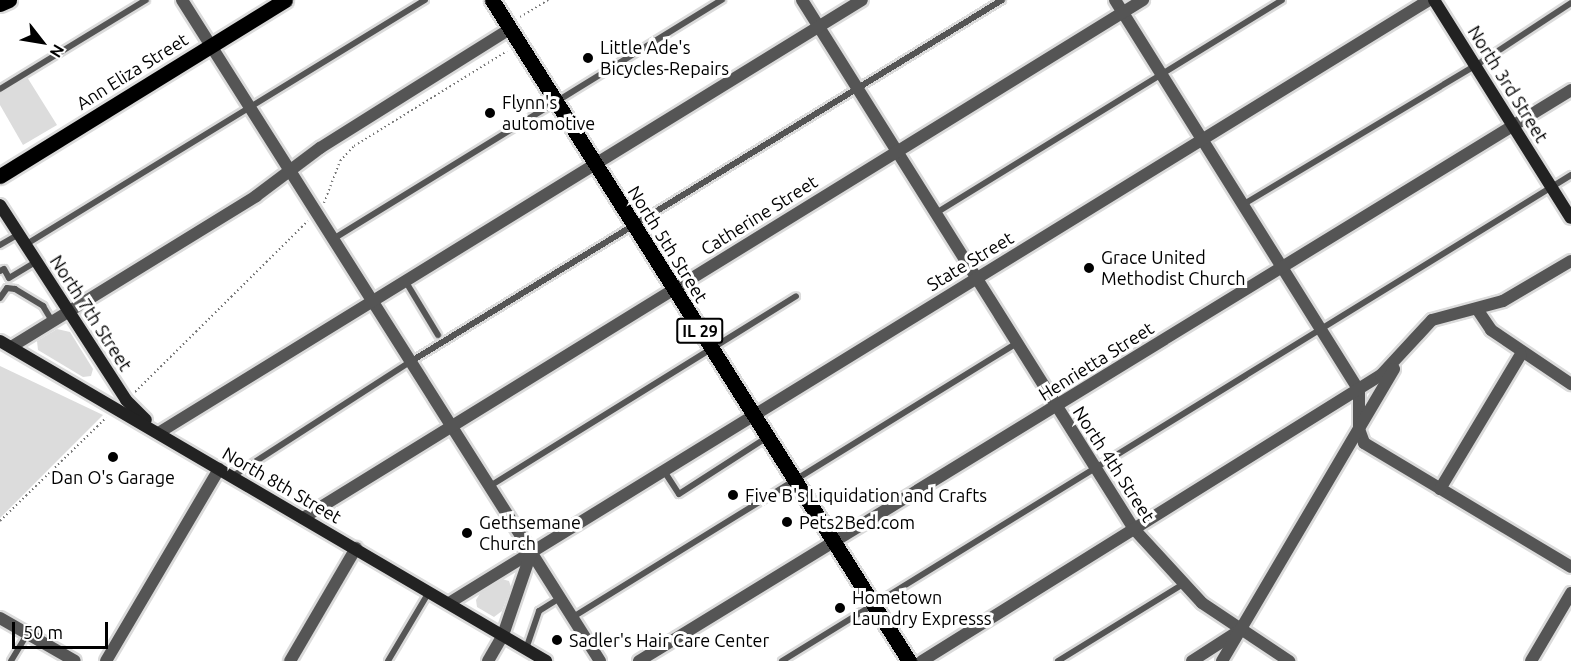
<!DOCTYPE html>
<style>
body{margin:0}
#map{position:relative;width:1571px;height:661px;overflow:hidden;background:#fff;font-family:Ubuntu,sans-serif}
div>[style]{position:absolute}
[style*='--x']{left:calc(var(--x)*1px);top:calc(var(--y)*1px);width:calc(var(--w)*1px);rotate:calc(var(--a)*1deg)}
.green>*{inset:0;background:#dcdcdc}
.path>*{height:2px;margin-top:-1px;transform-origin:0;background:repeating-linear-gradient(90deg,#777 0 1.5px,transparent 0 4.5px)}
.roads{filter:drop-shadow(2px 0 #dbdbdb) drop-shadow(-2px 0 #dbdbdb) drop-shadow(0 2px #dbdbdb) drop-shadow(0 -2px #dbdbdb)}
.lane>*{height:6px;margin:-3px;padding:0 3px;transform-origin:3px;border-radius:3px;background:#555}
.street>*{height:12px;margin:-6px;padding:0 6px;transform-origin:6px;border-radius:6px;background:#555}
.secondary>*{height:12px;margin:-6px;padding:0 6px;transform-origin:6px;border-radius:6px;background:#222}
.primary>*{height:15px;margin:-7.5px;padding:0 7.5px;transform-origin:7.5px;border-radius:7.5px;background:#000}
.dots>*{width:16px;height:16px;translate:-50% -50%;box-sizing:border-box;border:3px solid #fff;border-radius:50%}
span{translate:-50% -50%;white-space:nowrap;text-align:center;line-height:1.15;-webkit-text-stroke:6px #fff;paint-order:stroke}
.shield-label span{padding:2px 4px;background:#fff;border:2px solid;border-radius:4px;-webkit-text-stroke-width:0}
.shield-label{font-size:16px;color:#000;font-weight:700}
.poi-label{font-size:18px;color:#000}
.left{translate:0 -50%;text-align:left}
.street-label{font-size:18px;color:#000}
.north{position:absolute;left:12px;top:12px;width:60px;height:60px;-webkit-text-stroke:4px #fff;paint-order:stroke;rotate:121deg;font-size:16px;font-weight:700;line-height:24px;text-align:center;color:#000}
.north::after{content:'';display:block;margin:auto;width:21px;height:27px;background:#000;clip-path:polygon(50% 0,100% 100%,50% 72%,0 100%)}
.scale{position:absolute;left:12px;top:622px;width:96px;height:27px;box-sizing:border-box;border:3px solid #000;border-top:0;padding-left:8px;font-size:18px;line-height:21px;white-space:nowrap;color:#000;-webkit-text-stroke:4px #fff;paint-order:stroke}
</style>
<div id="map">
<div class="green">
<div style="clip-path:polygon(27px 77px,57px 125px,23px 145px,0 105px,0 94px)"></div>
<div style="clip-path:polygon(57px 329px,70px 332px,93px 369px,91px 376px,83px 377px,38px 350px,37px 341px)"></div>
<div style="clip-path:polygon(0 366px,103px 415px,0 518px)"></div>
<div style="clip-path:polygon(502px 579px,509px 581px,511px 587px,502px 611px,494px 617px,477px 607px,476px 600px,481px 592px)"></div>
</div>
<div class="path">
<div style="--x:520;--y:17;--w:33;--a:-31"></div>
<div style="--x:324;--y:203;--w:45;--a:-69.1"></div>
<div style="--x:340;--y:161;--w:21;--a:-47"></div>
<div style="--x:354;--y:146;--w:180;--a:-31.8"></div>
<div style="--x:135;--y:392;--w:243;--a:-44.7"></div>
<div style="--x:0;--y:521;--w:148;--a:-44.2"></div>
</div>
<div class="roads">
<div class="lane">
<div style="--x:0;--y:89;--w:171;--a:-31.4"></div>
<div style="--x:1244;--y:204;--w:269;--a:-30.9"></div>
<div style="--x:1475;--y:66;--w:115;--a:-33.3"></div>
<div style="--x:936;--y:213;--w:406;--a:-31.6"></div>
<div style="--x:333;--y:239;--w:457;--a:-31.6"></div>
<div style="--x:0;--y:245;--w:22;--a:-30"></div>
<div style="--x:25;--y:245;--w:469;--a:-31.5"></div>
<div style="--x:0;--y:271;--w:4;--a:-27"></div>
<div style="--x:4;--y:269;--w:10;--a:61"></div>
<div style="--x:9;--y:278;--w:31;--a:-31"></div>
<div style="--x:406;--y:282;--w:62;--a:58.9"></div>
<div style="--x:0;--y:298;--w:12;--a:-55"></div>
<div style="--x:7;--y:288;--w:8;--a:7"></div>
<div style="--x:15;--y:289;--w:33;--a:31"></div>
<div style="--x:43;--y:306;--w:17;--a:59"></div>
<div style="--x:664;--y:471;--w:27;--a:57"></div>
<div style="--x:679;--y:494;--w:103;--a:-32.8"></div>
<div style="--x:233;--y:476;--w:211;--a:-32.8"></div>
<div style="--x:410;--y:362;--w:694;--a:-31.45"></div>
<div style="--x:490;--y:486;--w:360;--a:-31.8"></div>
<div style="--x:573;--y:617;--w:522;--a:-31.68"></div>
<div style="--x:526;--y:649;--w:40;--a:-71.1"></div>
<div style="--x:539;--y:611;--w:25;--a:-32"></div>
<div style="--x:11;--y:661;--w:31;--a:-59"></div>
<div style="--x:388;--y:661;--w:80;--a:-59.3"></div>
<div style="--x:782;--y:661;--w:927;--a:-31.63"></div>
<div style="--x:1058;--y:661;--w:147;--a:-31.6"></div>
</div>
<div class="street">
<div style="--x:182;--y:0;--w:782;--a:57.69"></div>
<div style="--x:802;--y:0;--w:625;--a:57.89"></div>
<div style="--x:1134;--y:529;--w:100;--a:47.4"></div>
<div style="--x:1202;--y:603;--w:105;--a:33.7"></div>
<div style="--x:1115;--y:0;--w:460;--a:58"></div>
<div style="--x:1359;--y:390;--w:39;--a:90"></div>
<div style="--x:1359;--y:429;--w:15;--a:70"></div>
<div style="--x:1364;--y:443;--w:241;--a:30.9"></div>
<div style="--x:1477;--y:309;--w:25;--a:56"></div>
<div style="--x:1491;--y:330;--w:97;--a:34"></div>
<div style="--x:11;--y:347;--w:288;--a:-31.6"></div>
<div style="--x:256;--y:196;--w:80;--a:-36.9"></div>
<div style="--x:320;--y:148;--w:224;--a:-32.1"></div>
<div style="--x:160;--y:432;--w:824;--a:-31.61"></div>
<div style="--x:1440;--y:489;--w:157;--a:-59"></div>
<div style="--x:303;--y:518;--w:987;--a:-31.66"></div>
<div style="--x:449;--y:603;--w:1151;--a:-31.6"></div>
<div style="--x:0;--y:618;--w:86;--a:29.8"></div>
<div style="--x:106;--y:661;--w:223;--a:-59.5"></div>
<div style="--x:290;--y:661;--w:131;--a:-59.7"></div>
<div style="--x:488;--y:661;--w:30;--a:-60"></div>
<div style="--x:503;--y:635;--w:87;--a:-71.1"></div>
<div style="--x:639;--y:661;--w:1093;--a:-31.49"></div>
<div style="--x:922;--y:661;--w:541;--a:-31.93"></div>
<div style="--x:1381;--y:375;--w:75;--a:-47.2"></div>
<div style="--x:1432;--y:320;--w:73;--a:-15"></div>
<div style="--x:1503;--y:301;--w:79;--a:-30.5"></div>
<div style="--x:1192;--y:661;--w:54;--a:-32.8"></div>
<div style="--x:1222;--y:661;--w:339;--a:-59.5"></div>
<div style="--x:1531;--y:661;--w:79;--a:-59.5"></div>
</div>
<div class="secondary">
<div style="--x:1434;--y:0;--w:257;--a:57.9"></div>
<div style="--x:0;--y:205;--w:232;--a:57.1"></div>
<div style="--x:126;--y:400;--w:28;--a:45"></div>
<div style="--x:0;--y:341;--w:633;--a:30.37"></div>
</div>
<div class="primary">
<div style="--x:492;--y:0;--w:782;--a:57.75"></div>
<div style="--x:0;--y:4;--w:10;--a:-24"></div>
<div style="--x:0;--y:176;--w:335;--a:-31.7"></div>
</div>
</div>
<div class="dots">
<div style="left:588px;top:58px;background:#000"></div>
<div style="left:490px;top:113px;background:#000"></div>
<div style="left:1089px;top:268px;background:#000"></div>
<div style="left:113px;top:457px;background:#000"></div>
<div style="left:733px;top:495px;background:#000"></div>
<div style="left:787px;top:522px;background:#000"></div>
<div style="left:467px;top:533px;background:#000"></div>
<div style="left:840px;top:608px;background:#000"></div>
<div style="left:557px;top:640px;background:#000"></div>
</div>
<div class="shield-label">
<span style="left:700px;top:331px">IL 29</span>
</div>
<div class="poi-label">
<span class="left" style="left:600px;top:58px">Little Ade's<br>Bicycles-Repairs</span>
<span class="left" style="left:502px;top:113px">Flynn's<br>automotive</span>
<span class="left" style="left:1101px;top:268px">Grace United<br>Methodist Church</span>
<span style="left:113px;top:477px">Dan O's Garage</span>
<span class="left" style="left:745px;top:495px">Five B's Liquidation and Crafts</span>
<span class="left" style="left:799px;top:522px">Pets2Bed.com</span>
<span class="left" style="left:479px;top:533px">Gethsemane<br>Church</span>
<span class="left" style="left:852px;top:608px">Hometown<br>Laundry Expresss</span>
<span class="left" style="left:569px;top:640px">Sadler's Hair Care Center</span>
</div>
<div class="street-label">
<span style="left:132px;top:71px;rotate:-32deg">Ann Eliza Street</span>
<span style="left:1508px;top:84px;rotate:58deg">North 3rd Street</span>
<span style="left:759px;top:215px;rotate:-32deg">Catherine Street</span>
<span style="left:668px;top:244px;rotate:58deg">North 5th Street</span>
<span style="left:970px;top:261px;rotate:-31deg">State Street</span>
<span style="left:91px;top:313px;rotate:57deg">North 7th Street</span>
<span style="left:1096px;top:361px;rotate:-32deg">Henrietta Street</span>
<span style="left:1114px;top:464px;rotate:57deg">North 4th Street</span>
<span style="left:282px;top:485px;rotate:30deg">North 8th Street</span>
</div>
<div class="north">N</div>
<div class="scale">50 m</div>
</div>
